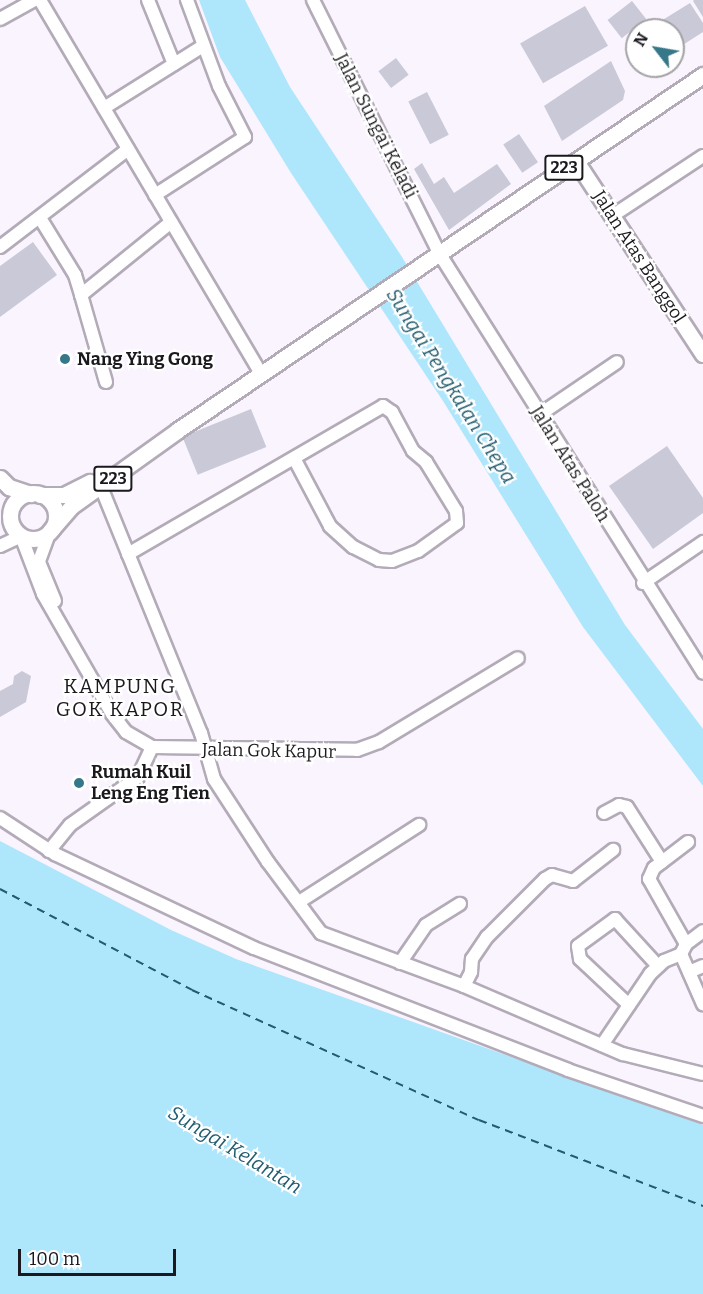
<!DOCTYPE html>
<style>
body{margin:0}
#map{position:relative;width:703px;height:1294px;overflow:hidden;background:#faf4fe;font-family:Bitter,serif}
div>[style]{position:absolute}
[style*='--x']{left:calc(var(--x)*1px);top:calc(var(--y)*1px);width:calc(var(--w)*1px);rotate:calc(var(--a)*1deg)}
.water>*{inset:0;background:#aee6fb}
.ferry>*{height:1.5px;margin-top:-0.75px;transform-origin:0;background:repeating-linear-gradient(90deg,#235c6e 0 8px,transparent 0 14px)}
.building>*{inset:0;background:#cac9d7;transform-origin:0 0}
.roads{filter:drop-shadow(2px 0 #b3abb8) drop-shadow(-2px 0 #b3abb8) drop-shadow(0 2px #b3abb8) drop-shadow(0 -2px #b3abb8)}
.minor>*{height:12px;margin:-6px;padding:0 6px;transform-origin:6px;border-radius:6px;background:#fff}
.major>*{height:15px;margin:-7.5px;padding:0 7.5px;transform-origin:7.5px;border-radius:7.5px;background:#fff}
.major>.ring{margin:-7.5px;padding:0;box-sizing:content-box;background:none;border:15px solid #fff;border-radius:50%}
.dots>*{width:16px;height:16px;translate:-50% -50%;box-sizing:border-box;border:3px solid #fff;border-radius:50%}
span{translate:-50% -50%;white-space:nowrap;text-align:center;line-height:1.15;-webkit-text-stroke:4.5px #fff;paint-order:stroke}
.shield-label span{padding:2px 4px;background:#fff;border:2px solid;border-radius:4px;-webkit-text-stroke-width:0}
.shield-label{font-size:16px;color:#1b191d;font-weight:700}
.street-label{font-size:18px;color:#1b191d}
.poi-label{font-size:18px;color:#1b191d;font-weight:700}
.left{translate:0 -50%;text-align:left}
.water-label{font-size:20px;color:#235c6e;font-style:italic}
.neighbourhood-label{font-size:20px;color:#1b191d;letter-spacing:1.5px}
.north{position:absolute;left:625px;top:18px;width:60px;height:60px;box-sizing:border-box;background:#fff;border:2px solid #a4a3a5;border-radius:50%;rotate:301deg;font-size:16px;font-weight:700;line-height:24px;text-align:center;color:#1b191d}
.north::after{content:'';display:block;margin:auto;width:21px;height:27px;background:#36778a;clip-path:polygon(50% 0,100% 100%,50% 72%,0 100%)}
.scale{position:absolute;left:18px;top:1249px;width:158px;height:27px;box-sizing:border-box;border:3px solid #1b191d;border-top:0;padding-left:8px;font-size:18px;line-height:21px;white-space:nowrap;color:#1b191d;-webkit-text-stroke:4px #fff;paint-order:stroke}
</style>
<div id="map">
<div class="water">
<div style="clip-path:polygon(199px 0,245px 0,290px 87px,402px 257px,625px 625px,703px 729px,703px 786px,583px 627px,443px 401px,291px 173px,220px 57px)"></div>
<div style="clip-path:polygon(0 841px,171px 930px,236px 959px,703px 1125px,703px 1294px,0 1294px)"></div>
</div>
<div class="ferry">
<div style="--x:0;--y:889;--w:217;--a:27.7"></div>
<div style="--x:192;--y:990;--w:315;--a:24.4"></div>
<div style="--x:479;--y:1120;--w:240;--a:21"></div>
</div>
<div class="building">
<div style="clip-path:polygon(694px 0,703px 0,703px 17px,693px 1px)"></div>
<div style="left:632px;top:1px;width:23px;height:31px;rotate:52deg"></div>
<div style="clip-path:polygon(690px 3px,703px 23px,703px 32px,678px 48px,673px 30px,666px 30px,661px 21px)"></div>
<div style="left:585px;top:6px;width:46px;height:75px;rotate:60deg"></div>
<div style="clip-path:polygon(637px 36px,637px 48px,633px 51px,627px 43px)"></div>
<div style="left:396px;top:58px;width:21px;height:22px;rotate:53deg"></div>
<div style="clip-path:polygon(611px 61px,625px 91px,623px 100px,562px 141px,544px 106px)"></div>
<div style="clip-path:polygon(654px 66px,670px 66px,659px 73px)"></div>
<div style="left:427px;top:92px;width:48px;height:21px;rotate:63deg"></div>
<div style="left:519px;top:134px;width:34px;height:19px;rotate:56deg"></div>
<div style="clip-path:polygon(422px 163px,434px 184px,444px 177px,454px 193px,497px 164px,511px 184px,449px 230px,414px 169px)"></div>
<div style="clip-path:polygon(33px 242px,57px 275px,0 317px,0 266px)"></div>
<div style="left:251px;top:409px;width:41px;height:74px;rotate:68deg"></div>
<div style="clip-path:polygon(667px 446px,703px 498px,703px 513px,653px 549px,609px 486px)"></div>
<div style="clip-path:polygon(22px 671px,31px 676px,26px 702px,0 717px,0 691px,13px 684px,14px 676px)"></div>
</div>
<div class="roads">
<div class="minor">
<div style="--x:40;--y:0;--w:434;--a:59.4"></div>
<div style="--x:148;--y:0;--w:69;--a:67.9"></div>
<div style="--x:313;--y:0;--w:283;--a:63.5"></div>
<div style="--x:439;--y:253;--w:496;--a:57.8"></div>
<div style="--x:0;--y:19;--w:39;--a:-29"></div>
<div style="--x:104;--y:108;--w:117;--a:-32.1"></div>
<div style="--x:155;--y:195;--w:107;--a:-32.8"></div>
<div style="--x:245;--y:137;--w:57;--a:-117"></div>
<div style="--x:219;--y:86;--w:92;--a:-110.4"></div>
<div style="--x:612;--y:216;--w:109;--a:-33.4"></div>
<div style="--x:40;--y:218;--w:67;--a:58.4"></div>
<div style="--x:75;--y:275;--w:21;--a:73"></div>
<div style="--x:0;--y:247;--w:161;--a:-37.4"></div>
<div style="--x:106;--y:382;--w:91;--a:-106"></div>
<div style="--x:81;--y:295;--w:116;--a:-39"></div>
<div style="--x:539;--y:415;--w:94;--a:-34.2"></div>
<div style="--x:101;--y:487;--w:266;--a:67.9"></div>
<div style="--x:201;--y:733;--w:48;--a:74.2"></div>
<div style="--x:214;--y:779;--w:99;--a:57"></div>
<div style="--x:268;--y:862;--w:89;--a:53.3"></div>
<div style="--x:321;--y:933;--w:153;--a:20.3"></div>
<div style="--x:464;--y:986;--w:173;--a:23.2"></div>
<div style="--x:623;--y:1054;--w:82;--a:14"></div>
<div style="--x:50;--y:531;--w:33;--a:110"></div>
<div style="--x:39;--y:562;--w:42;--a:67.7"></div>
<div style="--x:0;--y:546;--w:23;--a:-25"></div>
<div style="--x:21;--y:536;--w:62;--a:69.2"></div>
<div style="--x:43;--y:594;--w:138;--a:60.1"></div>
<div style="--x:112;--y:714;--w:23;--a:52"></div>
<div style="--x:126;--y:732;--w:30;--a:30"></div>
<div style="--x:152;--y:747;--w:205;--a:0.8"></div>
<div style="--x:357;--y:750;--w:23;--a:-20"></div>
<div style="--x:379;--y:742;--w:162;--a:-31.1"></div>
<div style="--x:128;--y:554;--w:295;--a:-30.1"></div>
<div style="--x:383;--y:406;--w:11;--a:34"></div>
<div style="--x:392;--y:412;--w:44;--a:61.7"></div>
<div style="--x:413;--y:451;--w:17;--a:40"></div>
<div style="--x:426;--y:462;--w:57;--a:58.5"></div>
<div style="--x:456;--y:511;--w:12;--a:85"></div>
<div style="--x:457;--y:523;--w:48;--a:144.3"></div>
<div style="--x:418;--y:551;--w:28;--a:159"></div>
<div style="--x:392;--y:561;--w:13;--a:-176"></div>
<div style="--x:379;--y:560;--w:29;--a:-153"></div>
<div style="--x:353;--y:547;--w:31;--a:-138"></div>
<div style="--x:330;--y:526;--w:75;--a:-117.9"></div>
<div style="--x:643;--y:583;--w:73;--a:-34.3"></div>
<div style="--x:604;--y:813;--w:17;--a:-28"></div>
<div style="--x:619;--y:805;--w:8;--a:14"></div>
<div style="--x:627;--y:807;--w:65;--a:57.5"></div>
<div style="--x:0;--y:818;--w:66;--a:33.2"></div>
<div style="--x:55;--y:854;--w:220;--a:25.3"></div>
<div style="--x:254;--y:948;--w:337;--a:21.2"></div>
<div style="--x:568;--y:1070;--w:143;--a:18.8"></div>
<div style="--x:49;--y:851;--w:33;--a:-51"></div>
<div style="--x:70;--y:825;--w:83;--a:-35.2"></div>
<div style="--x:138;--y:777;--w:33;--a:-65"></div>
<div style="--x:299;--y:902;--w:143;--a:-32.7"></div>
<div style="--x:686;--y:944;--w:75;--a:-119.6"></div>
<div style="--x:649;--y:879;--w:12;--a:-66"></div>
<div style="--x:654;--y:868;--w:43;--a:-37.4"></div>
<div style="--x:681;--y:954;--w:55;--a:66.3"></div>
<div style="--x:400;--y:963;--w:46;--a:-55.6"></div>
<div style="--x:426;--y:925;--w:40;--a:-32"></div>
<div style="--x:689;--y:972;--w:15;--a:-23"></div>
<div style="--x:464;--y:986;--w:16;--a:-63"></div>
<div style="--x:471;--y:972;--w:13;--a:-86"></div>
<div style="--x:472;--y:959;--w:27;--a:-56"></div>
<div style="--x:487;--y:937;--w:82;--a:-45"></div>
<div style="--x:545;--y:879;--w:8;--a:-30"></div>
<div style="--x:552;--y:875;--w:22;--a:16"></div>
<div style="--x:573;--y:881;--w:51;--a:-37.8"></div>
<div style="--x:629;--y:1005;--w:67;--a:-136.8"></div>
<div style="--x:580;--y:959;--w:13;--a:-99"></div>
<div style="--x:578;--y:946;--w:46;--a:-36.1"></div>
<div style="--x:615;--y:919;--w:64;--a:47.5"></div>
<div style="--x:602;--y:1045;--w:86;--a:-55.9"></div>
<div style="--x:650;--y:974;--w:19;--a:-43"></div>
<div style="--x:664;--y:961;--w:18;--a:-22"></div>
<div style="--x:681;--y:954;--w:11;--a:-63"></div>
<div style="--x:686;--y:944;--w:21;--a:-37"></div>
</div>
<div class="major">
<div style="--x:576;--y:161;--w:231;--a:56.7"></div>
<div style="--x:0;--y:478;--w:13;--a:45"></div>
<div style="--x:9;--y:487;--w:23;--a:18"></div>
<div class="ring" style="left:10px;top:493px;width:31px;height:31px"></div>
<div style="--x:40;--y:495;--w:24;--a:0"></div>
<div style="--x:64;--y:495;--w:29;--a:-27"></div>
<div style="--x:50;--y:531;--w:33;--a:-49"></div>
<div style="--x:72;--y:506;--w:130;--a:-35.6"></div>
<div style="--x:178;--y:430;--w:634;--a:-34.07"></div>
</div>
</div>
<div class="dots">
<div style="left:65px;top:359px;background:#36778a"></div>
<div style="left:79px;top:783px;background:#36778a"></div>
</div>
<div class="shield-label">
<span style="left:564px;top:168px">223</span>
<span style="left:113px;top:479px">223</span>
</div>
<div class="street-label">
<span style="left:376px;top:126px;rotate:63deg">Jalan Sungai Keladi</span>
<span style="left:639px;top:257px;rotate:57deg">Jalan Atas Banggol</span>
<span style="left:570px;top:464px;rotate:58deg">Jalan Atas Paloh</span>
<span style="left:269px;top:751px;rotate:1deg">Jalan Gok Kapur</span>
</div>
<div class="poi-label">
<span class="left" style="left:77px;top:359px">Nang Ying Gong</span>
<span class="left" style="left:91px;top:783px">Rumah Kuil<br>Leng Eng Tien</span>
</div>
<div class="water-label">
<span style="left:451px;top:386px;rotate:58deg">Sungai Pengkalan Chepa</span>
<span style="left:235px;top:1150px;rotate:31deg">Sungai Kelantan</span>
</div>
<div class="neighbourhood-label">
<span style="left:120px;top:698px">KAMPUNG<br>GOK KAPOR</span>
</div>
<div class="north">N</div>
<div class="scale">100 m</div>
</div>
